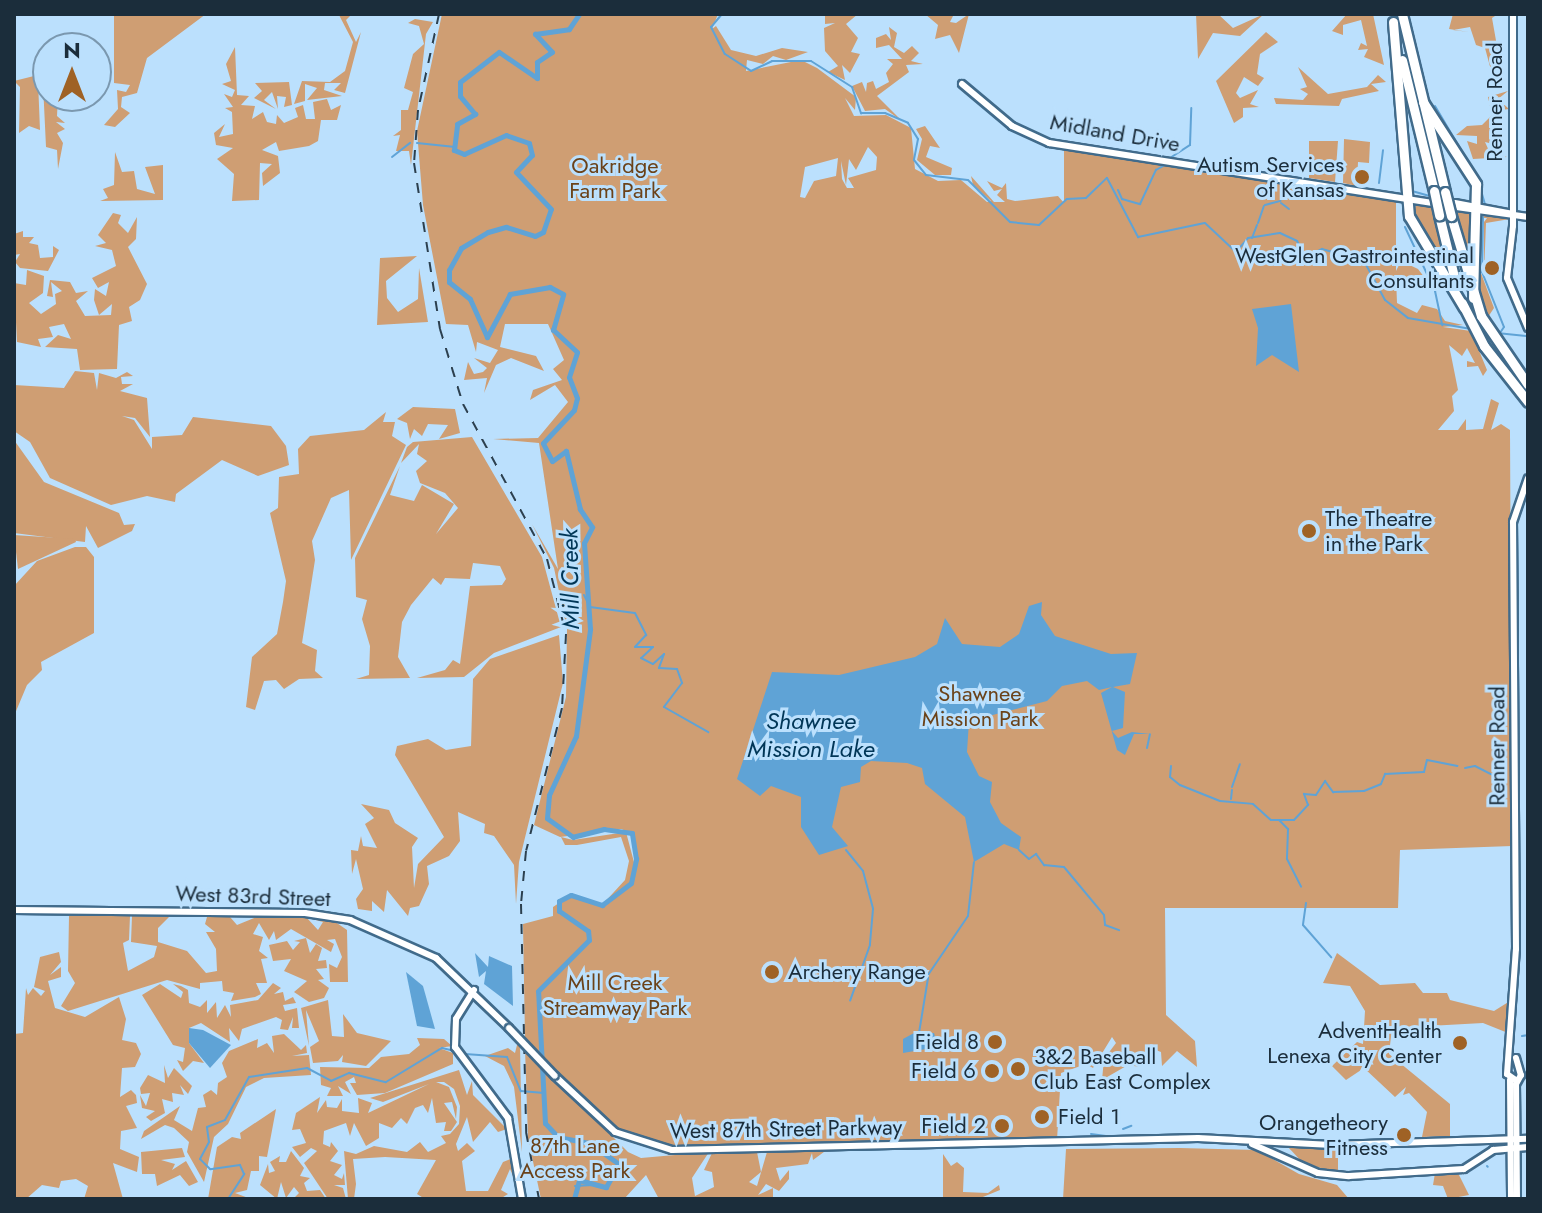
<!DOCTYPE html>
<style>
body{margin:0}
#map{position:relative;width:1542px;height:1213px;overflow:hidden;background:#bbe0fd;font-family:Jost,sans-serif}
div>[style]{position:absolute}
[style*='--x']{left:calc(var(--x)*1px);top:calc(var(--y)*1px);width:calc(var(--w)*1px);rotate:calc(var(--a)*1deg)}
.green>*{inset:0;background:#cf9e73}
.water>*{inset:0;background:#5fa3d6}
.stream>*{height:2px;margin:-1px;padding:0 1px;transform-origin:1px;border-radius:1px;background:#5fa3d6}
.river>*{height:5px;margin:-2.5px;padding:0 2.5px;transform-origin:2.5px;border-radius:2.5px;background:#5fa3d6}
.roads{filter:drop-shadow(2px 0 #416b8b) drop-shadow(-2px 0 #416b8b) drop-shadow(0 2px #416b8b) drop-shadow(0 -2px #416b8b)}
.secondary>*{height:6px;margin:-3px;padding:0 3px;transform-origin:3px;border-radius:3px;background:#fff}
.motorway>*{height:9px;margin:-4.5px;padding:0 4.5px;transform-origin:4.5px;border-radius:4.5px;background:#fff}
.rail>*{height:2px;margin-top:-1px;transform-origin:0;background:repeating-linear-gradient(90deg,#2c404f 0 10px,transparent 0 20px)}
.bridges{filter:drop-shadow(2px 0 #416b8b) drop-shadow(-2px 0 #416b8b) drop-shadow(0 2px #416b8b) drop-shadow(0 -2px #416b8b)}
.secondary-bridge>*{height:6px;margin:-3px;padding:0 3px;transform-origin:3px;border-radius:3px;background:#fff}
.motorway-bridge>*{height:9px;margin:-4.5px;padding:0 4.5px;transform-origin:4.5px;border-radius:4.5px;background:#fff}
.dots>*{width:22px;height:22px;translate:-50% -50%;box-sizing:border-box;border:4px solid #bbe0fd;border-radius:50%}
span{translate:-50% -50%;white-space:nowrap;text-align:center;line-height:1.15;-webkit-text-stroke:6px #bbe0fd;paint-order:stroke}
.street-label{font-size:22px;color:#1b2d3b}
.poi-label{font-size:22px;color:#1b2d3b}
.right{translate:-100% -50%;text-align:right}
.left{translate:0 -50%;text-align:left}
.park-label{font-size:22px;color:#6b4219}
.water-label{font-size:24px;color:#003657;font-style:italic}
.frame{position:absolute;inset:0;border:16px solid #1b2d3b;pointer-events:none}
.north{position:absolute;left:32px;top:32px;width:80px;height:80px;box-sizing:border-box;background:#bbe0fd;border:2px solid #7b98af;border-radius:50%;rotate:0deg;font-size:22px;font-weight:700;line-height:32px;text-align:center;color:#1b2d3b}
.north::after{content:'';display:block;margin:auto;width:28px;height:36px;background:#9f6225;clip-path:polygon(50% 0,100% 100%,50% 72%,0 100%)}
</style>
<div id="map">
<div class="green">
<div style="clip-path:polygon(114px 14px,206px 14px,147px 58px,137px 93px,122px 97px,121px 107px,130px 113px,115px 127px,104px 125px,118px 109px,117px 90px,126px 92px,130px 85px,114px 83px)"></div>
<div style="clip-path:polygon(352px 14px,346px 20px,356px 42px,361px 32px,345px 93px,334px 90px,341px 83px,325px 83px,324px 90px,342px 96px,307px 100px,317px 88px,305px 84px,305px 101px,294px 104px,302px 81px,330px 82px,345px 71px,353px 42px,339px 15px)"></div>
<div style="clip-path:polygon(evenodd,442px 14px,718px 14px,712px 29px,716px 26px,731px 50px,756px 56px,782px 48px,808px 52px,786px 60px,773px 56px,763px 64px,747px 60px,746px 71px,801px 60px,817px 68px,856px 97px,855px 110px,845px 98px,854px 116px,886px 115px,911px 128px,915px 169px,938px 181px,961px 180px,987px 202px,991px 201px,973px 185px,971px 176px,994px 202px,1005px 202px,997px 195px,1002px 189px,994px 191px,987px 181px,1002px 188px,1006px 183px,1007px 199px,1015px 201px,1058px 196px,1064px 203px,1064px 147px,1396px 199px,1396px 271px,1401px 261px,1418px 269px,1431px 286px,1396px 277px,1397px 303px,1417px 313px,1422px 305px,1437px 309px,1445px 321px,1463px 325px,1443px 327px,1471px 331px,1487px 370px,1483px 376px,1478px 366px,1467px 367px,1467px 361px,1475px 363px,1467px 348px,1462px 356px,1449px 345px,1458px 390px,1452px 396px,1454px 411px,1438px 430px,1458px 430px,1466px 419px,1466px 430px,1483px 429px,1491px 399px,1499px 403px,1491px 430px,1501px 424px,1510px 430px,1512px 846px,1400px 850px,1398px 908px,1165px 908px,1166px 1015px,1195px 1041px,1197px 1067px,1177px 1051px,1162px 1066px,1161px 1052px,1153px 1049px,1140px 1067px,1128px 1065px,1102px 1080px,1104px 1059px,1116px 1043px,1112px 1037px,1093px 1068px,1086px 1064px,1061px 1073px,1057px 1140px,680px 1147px,632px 1138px,604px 1121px,525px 1038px,523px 924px,553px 916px,553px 907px,571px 895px,602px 905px,625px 880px,629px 861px,621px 837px,577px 845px,565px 845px,561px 837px,573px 840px,626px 832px,635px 866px,636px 842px,632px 833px,621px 829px,560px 837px,534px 825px,566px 697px,567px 629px,554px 568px,532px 524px,558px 569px,539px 443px,493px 439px,538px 438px,568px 402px,555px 385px,530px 400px,533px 390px,562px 380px,553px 369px,564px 360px,548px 324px,505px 324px,500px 347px,536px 356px,544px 371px,511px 358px,496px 365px,484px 393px,487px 378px,464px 380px,468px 362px,474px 374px,483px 372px,487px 368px,474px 358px,490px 363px,498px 350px,477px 342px,476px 352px,468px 325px,446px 324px,423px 205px,417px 131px,442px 14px,868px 147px,877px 157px,876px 170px,848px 178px,854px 188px,847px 188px,842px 179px,841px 161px,846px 185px,849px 159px,856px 170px,868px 147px,442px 14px,838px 158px,836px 176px,814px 181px,805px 198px,800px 197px,805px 167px,838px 158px)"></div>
<div style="clip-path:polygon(825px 14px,858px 14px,846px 24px,858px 38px,851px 52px,860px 54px,850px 73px,842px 65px,845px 80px,828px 72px,838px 66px,825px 51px,824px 28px,835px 23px,825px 24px)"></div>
<div style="clip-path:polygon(925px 14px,954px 14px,950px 22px,956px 23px,969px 14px,959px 53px,950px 35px,935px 39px,938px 25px)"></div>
<div style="clip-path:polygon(1196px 14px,1218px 14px,1233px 28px,1264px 14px,1240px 36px,1213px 33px,1198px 59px)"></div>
<div style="clip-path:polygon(1347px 14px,1373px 14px,1384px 65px,1364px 57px,1368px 49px,1358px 50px,1361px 43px,1367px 46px,1361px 20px,1343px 25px,1343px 35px,1332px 31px)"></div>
<div style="clip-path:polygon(1453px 14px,1498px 14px,1492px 18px,1500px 63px,1492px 74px,1485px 48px,1476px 45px,1470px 27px,1453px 30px,1469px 32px,1449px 29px)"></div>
<div style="clip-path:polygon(415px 19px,433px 22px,426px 34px,411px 165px,409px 151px,396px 151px,400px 135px,393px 136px,401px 130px,401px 110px,408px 110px,413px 92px,404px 88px,413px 54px,424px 44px,419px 26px,408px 23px)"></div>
<div style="clip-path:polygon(889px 27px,897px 33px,894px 47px,904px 53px,912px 46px,919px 53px,911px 61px,923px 64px,906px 65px,909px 72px,877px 96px,902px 121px,885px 109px,865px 111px,852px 86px,862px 82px,866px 92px,867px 83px,873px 81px,876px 89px,889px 82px,886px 73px,893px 64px,887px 59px,902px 59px,889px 45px,876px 48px,876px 38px,886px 34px,891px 40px)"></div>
<div style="clip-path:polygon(1266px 32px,1278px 42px,1260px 54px,1257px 74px,1264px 78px,1258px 86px,1244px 77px,1236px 93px,1240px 98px,1258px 90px,1250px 104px,1259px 107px,1243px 108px,1243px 117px,1234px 123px,1216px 81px)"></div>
<div style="clip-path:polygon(235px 47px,237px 95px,249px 96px,241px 105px,255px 106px,252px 119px,263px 112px,267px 122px,276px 124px,277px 115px,284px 123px,298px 117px,295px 108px,303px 105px,306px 119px,315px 119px,313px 102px,327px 99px,331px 110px,341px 105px,337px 120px,321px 120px,318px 141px,309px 146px,279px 151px,276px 142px,262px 150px,278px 156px,280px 173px,263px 186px,262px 173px,272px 164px,260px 163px,259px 200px,232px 201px,234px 174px,217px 159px,233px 148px,216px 145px,214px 133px,225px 124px,219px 137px,233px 134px,232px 112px,225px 108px,233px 107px,224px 94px,232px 97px,235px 90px,222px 84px,231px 81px,226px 64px)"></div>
<div style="clip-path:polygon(1298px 67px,1328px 94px,1367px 87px,1378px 75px,1386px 82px,1371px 84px,1379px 91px,1342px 99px,1339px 106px,1276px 104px,1274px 98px,1303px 100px,1308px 94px,1300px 89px,1307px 87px)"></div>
<div style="clip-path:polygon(46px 73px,38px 81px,40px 130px,29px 126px,19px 133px,20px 87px,14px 81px)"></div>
<div style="clip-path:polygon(48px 81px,48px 96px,58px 96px,57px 116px,65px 123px,56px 122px,65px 129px,57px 133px,63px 143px,58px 169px,57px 150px,46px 147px,43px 84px)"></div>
<div style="clip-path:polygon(289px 82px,292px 105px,284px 107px,286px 97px,277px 96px,278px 109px,272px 92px,264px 100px,276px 109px,254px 98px,262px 91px,255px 83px)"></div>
<div style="clip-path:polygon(1508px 91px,1498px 99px,1509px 109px,1495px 111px,1504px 134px,1493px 136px,1497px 145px,1485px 142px,1490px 153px,1507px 157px,1473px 159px,1467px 141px,1477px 144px,1477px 136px,1456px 135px,1467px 126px,1482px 125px,1492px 115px,1488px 97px)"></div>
<div style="clip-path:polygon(925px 126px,940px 148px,930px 146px,926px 157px,952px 168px,951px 175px,935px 175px,917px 160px,922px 139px,916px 129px)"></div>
<div style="clip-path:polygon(1344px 139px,1370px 142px,1369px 163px,1358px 162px,1357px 186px,1343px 183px)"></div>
<div style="clip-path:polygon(1309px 141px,1338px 141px,1335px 182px,1309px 178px)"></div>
<div style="clip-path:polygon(115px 152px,122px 172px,134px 171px,137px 189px,155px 194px,145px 167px,163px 165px,163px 200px,100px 201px,108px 198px,103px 189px,114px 185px)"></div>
<div style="clip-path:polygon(1411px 203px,1475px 213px,1469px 269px,1452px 212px,1435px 209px,1452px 281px,1413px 222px)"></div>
<div style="clip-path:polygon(113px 213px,121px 215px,118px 223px,128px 233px,137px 217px,136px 239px,128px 247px,147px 284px,140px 300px,129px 307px,132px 321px,119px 325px,117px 369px,80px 370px,77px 349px,45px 347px,58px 335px,71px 339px,64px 324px,49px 327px,53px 337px,38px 339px,41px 347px,17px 342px,14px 283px,26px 285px,27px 270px,44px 276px,43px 293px,29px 303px,41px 314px,56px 304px,55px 294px,62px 291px,51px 282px,53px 297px,47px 296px,50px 280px,70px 282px,76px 293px,88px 291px,76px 301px,85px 316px,111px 315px,112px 304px,99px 315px,94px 300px,95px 289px,106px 296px,109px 282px,98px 288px,92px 278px,116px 266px,112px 250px,95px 246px,106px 243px,98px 235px)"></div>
<div style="clip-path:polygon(1488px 214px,1510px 219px,1486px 223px,1484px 274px,1484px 222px,1487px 218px,1481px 218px,1481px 273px,1494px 308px,1486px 320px,1476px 294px,1479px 217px)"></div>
<div style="clip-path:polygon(23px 231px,23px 237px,34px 237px,29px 243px,38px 245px,40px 258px,53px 257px,53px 246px,59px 250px,48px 271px,20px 268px,15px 262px,20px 254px,14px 255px,14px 234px)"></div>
<div style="clip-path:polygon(417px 256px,386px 281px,387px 298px,398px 312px,418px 299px,419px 268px,428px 322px,377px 325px,380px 258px)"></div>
<div style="clip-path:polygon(75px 371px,94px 373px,97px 390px,99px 373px,116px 378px,127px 372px,133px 376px,121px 377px,122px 384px,133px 384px,120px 391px,147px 398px,150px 437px,135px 418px,122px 416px,134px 420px,152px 449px,152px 437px,182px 435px,193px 417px,271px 426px,286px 446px,289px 465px,258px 476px,222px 460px,176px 494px,175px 502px,147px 496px,111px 505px,50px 478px,30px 442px,14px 431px,14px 385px,64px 388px)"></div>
<div style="clip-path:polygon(413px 407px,455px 409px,460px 433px,439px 439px,448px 425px,428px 424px,422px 436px,414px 429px,410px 439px,407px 423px,397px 419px)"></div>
<div style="clip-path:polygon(386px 412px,383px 422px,395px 422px,392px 436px,406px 445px,351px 560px,349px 490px,331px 498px,312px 541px,315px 560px,302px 643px,317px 650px,315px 671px,323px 678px,299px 679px,284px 689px,276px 680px,264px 681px,255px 710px,246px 707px,252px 657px,277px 634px,283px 602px,286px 581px,270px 513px,278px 508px,279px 477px,299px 474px,298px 449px,310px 436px,364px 430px)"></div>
<div style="clip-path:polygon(472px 437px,542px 557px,561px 627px,494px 653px,464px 677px,417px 678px,445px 670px,453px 660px,460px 664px,470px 586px,502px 585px,506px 579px,500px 566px,473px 563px,470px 579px,445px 578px,441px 585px,433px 578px,411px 605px,402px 622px,398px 657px,410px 678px,356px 679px,369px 675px,370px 646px,362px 619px,367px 600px,356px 597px,355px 558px,400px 466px,390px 495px,414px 501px,422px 485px,454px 504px,436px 534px,458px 508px,445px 493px,420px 483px,416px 471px,427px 461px,417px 454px,419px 444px,401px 463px,407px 447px,413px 442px)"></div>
<div style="clip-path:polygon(14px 440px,44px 482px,119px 513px,124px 525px,135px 524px,132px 531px,98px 548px,86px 526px,85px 542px,14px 533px)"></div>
<div style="clip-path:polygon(14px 535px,75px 539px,76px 542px,18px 569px)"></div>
<div style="clip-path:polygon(75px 547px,86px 547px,94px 557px,94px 633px,41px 662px,42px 670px,27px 685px,14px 716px,14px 586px,37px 561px)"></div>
<div style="clip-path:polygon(559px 635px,563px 683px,519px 862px,516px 904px,514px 865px,494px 836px,484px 833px,485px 824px,458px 812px,460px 841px,449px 856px,427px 866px,429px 884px,419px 906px,410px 908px,408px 916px,387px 890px,384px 912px,372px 901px,372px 911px,358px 909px,356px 899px,363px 889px,356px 859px,352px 874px,351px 850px,358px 851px,361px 836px,363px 846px,377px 848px,365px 824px,374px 818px,361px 804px,389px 810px,395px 823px,418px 838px,412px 847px,414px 888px,418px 864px,444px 837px,395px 755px,397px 746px,428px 739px,446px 750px,471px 746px,473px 679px,490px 659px)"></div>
<div style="clip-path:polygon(69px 916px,130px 916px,129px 940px,123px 943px,128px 971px,154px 957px,157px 946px,131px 942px,132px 916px,169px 917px,158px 928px,158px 942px,187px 951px,206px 973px,217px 971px,216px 949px,206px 932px,215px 932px,205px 924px,207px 917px,230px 917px,237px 925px,259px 916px,307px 918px,318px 930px,323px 922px,312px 919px,331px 919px,347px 930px,348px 982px,330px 982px,329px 964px,337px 968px,342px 957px,335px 939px,327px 940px,334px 944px,331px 952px,291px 929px,276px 940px,274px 931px,269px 940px,259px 923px,253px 934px,263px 937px,259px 951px,268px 958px,261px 959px,267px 983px,256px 983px,261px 994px,255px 997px,231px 1001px,234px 993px,223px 991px,222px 981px,200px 983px,200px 989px,167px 980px,68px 1011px,61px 1006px,75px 983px,68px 971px)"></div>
<div style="clip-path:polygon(306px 938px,310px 953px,316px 944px,322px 948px,318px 961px,326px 960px,327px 968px,316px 969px,324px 979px,318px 980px,329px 988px,324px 998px,309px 1002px,294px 992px,307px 981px,284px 971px,291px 959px,273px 961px,269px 945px,287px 941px,293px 950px,300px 942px,294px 941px)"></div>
<div style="clip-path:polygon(59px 952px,61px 962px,50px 975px,61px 967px,61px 977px,48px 981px,55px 1008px,85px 1017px,119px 997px,126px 1019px,122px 1040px,136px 1043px,141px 1054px,135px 1067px,122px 1068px,120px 1097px,131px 1090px,136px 1095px,137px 1103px,126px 1106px,137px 1128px,121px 1131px,120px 1149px,139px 1157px,137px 1172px,113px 1163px,123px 1199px,84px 1199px,88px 1186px,76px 1179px,61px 1181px,59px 1188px,42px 1185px,26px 1199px,14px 1199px,14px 1034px,23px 1033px,26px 988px,28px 995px,33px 988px,41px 996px,45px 991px,34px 987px,40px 957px)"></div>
<div style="clip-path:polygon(1337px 953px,1380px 985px,1415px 983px,1423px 993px,1447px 993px,1450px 1000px,1494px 1011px,1510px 1001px,1508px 1033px,1483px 1023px,1392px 1028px,1389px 1054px,1450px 1104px,1450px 1136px,1422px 1137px,1427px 1112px,1409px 1093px,1403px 1095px,1406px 1087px,1395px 1097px,1364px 1068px,1346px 1080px,1332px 1066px,1357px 1042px,1363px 1044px,1365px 1011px,1350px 986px,1323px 983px)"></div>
<div style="clip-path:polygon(273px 983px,281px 988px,274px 994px,283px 992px,285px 1001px,293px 997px,296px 1003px,283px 1005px,285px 1011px,297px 1008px,299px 1028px,292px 1028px,293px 1017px,288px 1030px,280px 1029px,282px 1020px,276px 1017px,242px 1029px,239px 1041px,229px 1028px,230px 1042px,201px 1023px,189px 1028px,189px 1043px,204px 1063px,193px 1061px,183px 1071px,177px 1060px,183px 1062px,185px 1048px,173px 1045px,142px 995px,160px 984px,181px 998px,183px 992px,173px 984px,181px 986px,188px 990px,189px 1003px,200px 1007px,207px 1000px,207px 1013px,216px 1002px,217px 1018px,225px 1005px,231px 1017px,230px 1005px,258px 1000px)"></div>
<div style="clip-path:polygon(328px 1000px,332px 1036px,344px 1037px,343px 1014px,357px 1033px,391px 1041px,366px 1066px,342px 1062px,343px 1055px,338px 1061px,313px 1063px,310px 1047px,319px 1041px,306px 1010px,309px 1046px,301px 1008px)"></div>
<div style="clip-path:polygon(284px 1034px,301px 1050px,306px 1045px,307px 1053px,292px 1056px,309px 1055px,311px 1075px,264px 1078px,246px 1087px,228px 1124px,214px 1137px,204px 1182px,187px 1152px,189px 1142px,174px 1128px,165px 1125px,141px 1139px,144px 1131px,180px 1106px,174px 1120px,192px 1131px,198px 1108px,206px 1107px,203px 1095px,211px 1090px,217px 1095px,218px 1083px,227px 1077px,222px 1063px,229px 1051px,258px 1039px,257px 1048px,267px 1043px,274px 1053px,272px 1036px)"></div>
<div style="clip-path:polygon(417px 1038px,444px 1039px,452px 1046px,439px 1048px,453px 1053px,453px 1064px,385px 1093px,357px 1095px,350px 1083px,356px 1083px,354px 1077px,345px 1082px,351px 1094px,338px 1086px,343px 1096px,327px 1096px,331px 1088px,321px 1085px,320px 1067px,369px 1068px,381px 1057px,409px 1054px,420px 1045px)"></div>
<div style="clip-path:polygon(517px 1045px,520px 1045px,522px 1152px,514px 1087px,504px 1066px,485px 1056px,508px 1048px,515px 1053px)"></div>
<div style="clip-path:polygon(525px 1049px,628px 1152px,641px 1158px,709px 1152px,692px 1178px,695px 1196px,714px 1187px,712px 1172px,704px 1170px,712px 1153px,757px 1152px,761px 1172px,749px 1182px,757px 1186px,767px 1152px,828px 1149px,813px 1160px,812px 1153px,808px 1164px,776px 1168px,780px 1181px,789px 1170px,789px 1179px,779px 1191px,766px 1184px,758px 1195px,773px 1188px,773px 1199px,659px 1199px,646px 1175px,624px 1199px,541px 1199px,528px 1138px)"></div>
<div style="clip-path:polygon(164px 1065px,168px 1078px,174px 1068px,192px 1086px,188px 1094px,180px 1085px,184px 1095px,172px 1093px,173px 1102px,162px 1099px,165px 1113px,151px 1121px,146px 1117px,155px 1111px,142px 1108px,140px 1095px,146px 1106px,150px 1093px,141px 1094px,140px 1088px,148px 1075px,165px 1083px)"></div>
<div style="clip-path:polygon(459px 1070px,467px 1095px,472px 1081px,473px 1095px,507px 1129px,498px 1132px,490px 1122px,473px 1142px,467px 1117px,456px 1144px,458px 1151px,467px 1143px,475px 1151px,462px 1161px,466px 1191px,488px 1191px,503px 1162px,513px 1158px,513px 1176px,510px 1169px,501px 1190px,508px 1194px,500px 1199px,425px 1199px,417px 1194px,436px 1160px,385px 1157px,353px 1159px,356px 1184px,354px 1199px,348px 1199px,344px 1151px,356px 1154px,374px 1146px,407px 1152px,420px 1142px,428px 1152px,446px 1143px,441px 1136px,450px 1134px,459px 1124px,460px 1106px,454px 1089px,444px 1082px,436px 1082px,449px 1087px,457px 1107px,456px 1119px,452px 1102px,444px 1103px,457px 1122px,451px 1131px,444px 1131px,446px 1122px,436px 1123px,432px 1098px,428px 1113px,423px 1105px,415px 1108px,407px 1124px,401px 1118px,392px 1128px,379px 1123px,379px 1138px,366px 1146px,354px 1123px,350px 1136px,346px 1123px,324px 1131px,323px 1144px,330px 1147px,331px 1142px,338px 1151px,330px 1161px,342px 1165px,334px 1175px,342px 1179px,344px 1173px,345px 1185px,334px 1185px,343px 1188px,346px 1199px,328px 1199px,304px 1163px,317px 1151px,311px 1148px,300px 1157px,292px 1147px,306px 1143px,300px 1129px,292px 1130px,296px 1113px,320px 1097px,317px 1113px,326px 1100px,327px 1107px,337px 1108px,342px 1099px,342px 1111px,359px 1113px,358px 1098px,372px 1103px,368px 1113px,429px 1084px,383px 1102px,370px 1098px)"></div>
<div style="clip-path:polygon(276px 1109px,267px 1157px,259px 1156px,259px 1171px,251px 1171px,247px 1190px,235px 1193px,251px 1199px,208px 1199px,217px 1147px,232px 1137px,241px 1139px,240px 1133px)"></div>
<div style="clip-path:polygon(1287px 1146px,1338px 1149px,1338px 1172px,1304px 1164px)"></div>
<div style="clip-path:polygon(182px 1148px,185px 1157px,161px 1160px,175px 1164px,172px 1170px,186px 1161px,198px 1182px,189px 1186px,180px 1175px,157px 1186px,155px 1174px,142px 1174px,141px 1152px)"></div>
<div style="clip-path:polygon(1180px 1148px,1257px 1150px,1299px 1174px,1337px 1185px,1349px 1199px,1063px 1199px,1066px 1149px)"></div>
<div style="clip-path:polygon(291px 1151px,304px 1168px,300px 1176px,310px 1178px,304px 1183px,307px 1191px,320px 1190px,326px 1199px,293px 1199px,299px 1193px,294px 1187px,286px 1198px,281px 1182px,277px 1199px,260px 1185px,268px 1164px,269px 1173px,275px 1171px,270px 1162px,280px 1156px,279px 1162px,286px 1162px)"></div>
<div style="clip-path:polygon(943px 1154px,951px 1166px,957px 1162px,964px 1168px,963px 1192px,988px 1193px,999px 1185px,1000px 1190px,978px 1199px,943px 1199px)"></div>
<div style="clip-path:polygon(1435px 1173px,1458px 1173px,1469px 1195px,1448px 1199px,1443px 1186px,1433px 1185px)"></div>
</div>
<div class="water">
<div style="clip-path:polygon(1291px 304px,1299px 372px,1272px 355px,1256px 366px,1258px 328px,1252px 309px)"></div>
<div style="clip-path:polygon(1042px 602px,1041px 615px,1055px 636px,1111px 654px,1137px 653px,1130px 684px,1113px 687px,1125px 692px,1123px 728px,1112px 731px,1118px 738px,1132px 732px,1150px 734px,1134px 734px,1125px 755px,1117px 750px,1101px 693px,1112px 687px,1099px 690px,1087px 681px,1062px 686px,1047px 701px,969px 721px,967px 752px,979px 776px,992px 782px,990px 802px,1001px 823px,1021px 837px,1019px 850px,1004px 844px,974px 862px,965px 817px,925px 784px,922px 768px,907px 763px,871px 761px,861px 767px,860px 782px,841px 787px,832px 827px,848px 846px,819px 855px,801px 827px,801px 797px,771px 786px,760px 796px,737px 779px,772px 672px,839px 675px,915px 657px,937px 644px,945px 618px,962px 644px,1000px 647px,1019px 634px,1029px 606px)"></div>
<div style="clip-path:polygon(475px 953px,488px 967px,489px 956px,512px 966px,513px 1006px,484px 984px,486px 971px,479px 977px)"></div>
<div style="clip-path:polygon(406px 972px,423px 986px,435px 1029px,417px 1026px)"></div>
<div style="clip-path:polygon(189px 1028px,203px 1030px,231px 1045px,210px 1068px,189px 1043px)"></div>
<div style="clip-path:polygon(914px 1033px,934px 1033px,938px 1047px,903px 1053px,903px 1039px)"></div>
</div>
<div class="stream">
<div style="--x:722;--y:14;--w:17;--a:130"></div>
<div style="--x:711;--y:27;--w:30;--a:63"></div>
<div style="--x:725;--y:54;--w:31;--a:33"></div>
<div style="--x:751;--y:71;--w:23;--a:-25"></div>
<div style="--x:772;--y:61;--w:39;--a:0"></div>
<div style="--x:811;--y:61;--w:49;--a:32.4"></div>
<div style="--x:852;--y:87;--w:28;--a:71"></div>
<div style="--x:861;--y:113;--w:24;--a:0"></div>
<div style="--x:885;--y:113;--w:25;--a:23"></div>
<div style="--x:908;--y:123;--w:19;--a:58"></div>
<div style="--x:918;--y:139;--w:21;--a:101"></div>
<div style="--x:914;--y:160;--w:19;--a:51"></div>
<div style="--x:926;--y:175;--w:42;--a:6.8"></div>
<div style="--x:968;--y:180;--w:59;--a:45"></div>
<div style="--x:1010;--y:222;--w:29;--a:6"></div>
<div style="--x:1039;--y:225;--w:38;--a:-43"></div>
<div style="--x:1067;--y:199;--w:19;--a:-3"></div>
<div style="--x:1086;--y:198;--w:29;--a:-44"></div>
<div style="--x:1107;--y:178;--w:67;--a:62.3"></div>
<div style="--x:1138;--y:237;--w:68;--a:-11.8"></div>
<div style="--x:1205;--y:223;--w:42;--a:43.1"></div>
<div style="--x:1236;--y:252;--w:18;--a:-49"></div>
<div style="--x:1248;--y:238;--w:32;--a:-9"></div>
<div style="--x:1280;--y:233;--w:19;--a:25"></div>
<div style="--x:1297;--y:241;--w:18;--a:61"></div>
<div style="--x:1306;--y:257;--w:18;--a:-27"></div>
<div style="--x:1322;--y:249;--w:44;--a:15.9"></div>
<div style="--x:1364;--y:261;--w:44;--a:61.7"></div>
<div style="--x:1385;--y:300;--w:29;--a:38"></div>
<div style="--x:1408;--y:318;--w:64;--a:9.9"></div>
<div style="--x:1435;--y:106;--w:82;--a:59.4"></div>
<div style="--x:417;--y:143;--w:36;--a:6"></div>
<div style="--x:392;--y:157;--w:23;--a:-38"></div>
<div style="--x:1170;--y:158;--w:24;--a:-33"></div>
<div style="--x:1190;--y:145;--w:37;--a:-88"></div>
<div style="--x:1379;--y:183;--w:33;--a:-83"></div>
<div style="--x:1480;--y:187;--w:18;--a:74"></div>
<div style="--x:1118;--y:190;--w:10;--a:66"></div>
<div style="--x:1122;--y:199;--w:19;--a:16"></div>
<div style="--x:1140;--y:204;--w:38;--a:-65"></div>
<div style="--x:1156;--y:170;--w:13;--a:-29"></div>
<div style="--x:1412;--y:191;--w:22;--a:16"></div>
<div style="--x:1281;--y:203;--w:10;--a:37"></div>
<div style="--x:1265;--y:205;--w:16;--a:-15"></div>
<div style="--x:1414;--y:208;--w:3;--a:-72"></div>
<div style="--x:1483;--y:217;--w:55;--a:91"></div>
<div style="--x:1482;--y:272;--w:59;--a:68.2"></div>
<div style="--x:1504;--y:327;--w:7;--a:124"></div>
<div style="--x:1258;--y:223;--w:18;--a:-71"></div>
<div style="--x:1405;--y:227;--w:71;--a:64.9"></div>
<div style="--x:1435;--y:291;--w:35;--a:78"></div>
<div style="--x:1252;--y:238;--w:14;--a:-69"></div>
<div style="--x:1497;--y:333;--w:31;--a:6"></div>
<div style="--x:584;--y:595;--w:13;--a:63"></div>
<div style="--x:590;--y:607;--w:45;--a:7.6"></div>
<div style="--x:635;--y:613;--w:25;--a:63"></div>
<div style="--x:646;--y:635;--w:16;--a:133"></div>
<div style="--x:635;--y:647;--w:18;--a:0"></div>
<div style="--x:653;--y:647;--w:16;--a:137"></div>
<div style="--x:641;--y:658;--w:13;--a:27"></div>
<div style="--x:653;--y:664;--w:15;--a:-42"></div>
<div style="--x:664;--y:654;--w:15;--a:110"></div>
<div style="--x:659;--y:668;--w:18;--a:3"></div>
<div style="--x:677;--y:669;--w:15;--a:70"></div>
<div style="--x:682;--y:683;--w:30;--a:127"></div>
<div style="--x:664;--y:707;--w:51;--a:29.6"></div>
<div style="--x:1147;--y:748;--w:14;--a:-78"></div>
<div style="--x:1171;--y:766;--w:11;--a:95"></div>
<div style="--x:1170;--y:777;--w:13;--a:39"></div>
<div style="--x:1180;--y:785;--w:43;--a:21.8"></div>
<div style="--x:1220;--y:801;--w:33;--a:5"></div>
<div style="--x:1253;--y:804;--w:24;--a:42"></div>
<div style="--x:1271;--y:820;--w:23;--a:0"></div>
<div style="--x:1294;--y:820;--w:21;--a:-47"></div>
<div style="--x:1308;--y:805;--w:12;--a:-110"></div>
<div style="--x:1304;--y:794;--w:12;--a:5"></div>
<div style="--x:1316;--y:795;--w:17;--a:-57"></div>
<div style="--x:1325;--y:781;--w:14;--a:54"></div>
<div style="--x:1333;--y:792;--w:31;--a:-2"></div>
<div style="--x:1364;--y:791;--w:18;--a:-22"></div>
<div style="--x:1381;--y:784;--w:11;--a:-68"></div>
<div style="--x:1385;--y:774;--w:39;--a:-3"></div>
<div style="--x:1424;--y:772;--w:12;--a:-76"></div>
<div style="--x:1427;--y:760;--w:31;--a:11"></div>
<div style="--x:1465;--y:768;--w:10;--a:-11"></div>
<div style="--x:1475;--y:766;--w:31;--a:27"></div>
<div style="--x:1232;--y:787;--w:24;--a:-71"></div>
<div style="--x:1231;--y:799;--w:9;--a:-84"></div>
<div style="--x:1279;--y:820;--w:13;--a:45"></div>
<div style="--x:1288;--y:829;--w:30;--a:92"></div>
<div style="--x:1287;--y:859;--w:31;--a:63"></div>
<div style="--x:846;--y:850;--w:27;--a:51"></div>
<div style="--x:863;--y:871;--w:39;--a:75"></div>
<div style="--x:873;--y:909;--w:36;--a:95"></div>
<div style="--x:870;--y:945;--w:59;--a:109.7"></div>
<div style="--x:1019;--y:850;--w:13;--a:42"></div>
<div style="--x:1029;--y:859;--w:9;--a:-36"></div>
<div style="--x:1036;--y:854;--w:14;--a:54"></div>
<div style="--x:1044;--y:865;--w:20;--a:6"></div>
<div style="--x:1064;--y:867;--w:62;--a:50.2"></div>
<div style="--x:1104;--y:915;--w:10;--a:84"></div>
<div style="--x:1105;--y:925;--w:15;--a:20"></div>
<div style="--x:1306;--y:903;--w:22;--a:98"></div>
<div style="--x:1303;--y:925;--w:43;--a:48.8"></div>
<div style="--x:928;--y:975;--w:71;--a:-55.9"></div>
<div style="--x:968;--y:916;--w:54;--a:-83.7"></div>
<div style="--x:919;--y:1033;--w:56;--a:-80.7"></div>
<div style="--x:1522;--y:1036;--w:6;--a:-9"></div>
<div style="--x:465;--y:1054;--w:42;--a:4.1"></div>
<div style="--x:507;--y:1057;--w:37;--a:68"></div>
<div style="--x:521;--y:1091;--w:23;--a:5"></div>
<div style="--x:1123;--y:1129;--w:9;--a:-21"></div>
<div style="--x:1091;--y:1134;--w:15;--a:8"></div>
<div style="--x:1487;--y:1166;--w:1;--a:45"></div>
<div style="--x:575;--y:1186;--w:22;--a:-3"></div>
<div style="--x:228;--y:1199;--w:30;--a:-57"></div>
<div style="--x:244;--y:1174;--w:10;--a:-114"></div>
<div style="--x:240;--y:1165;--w:30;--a:172"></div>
<div style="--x:210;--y:1169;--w:14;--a:-135"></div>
<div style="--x:200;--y:1159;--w:19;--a:-62"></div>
<div style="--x:209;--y:1142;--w:15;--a:-98"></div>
<div style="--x:207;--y:1127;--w:19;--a:-21"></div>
<div style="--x:225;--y:1120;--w:49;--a:-60.8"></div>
<div style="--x:249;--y:1077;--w:59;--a:-8.8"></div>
<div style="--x:307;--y:1068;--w:27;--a:28"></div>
<div style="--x:331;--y:1081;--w:20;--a:-24"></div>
<div style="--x:349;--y:1073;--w:38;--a:14"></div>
<div style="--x:386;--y:1082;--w:66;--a:-31.3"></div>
<div style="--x:442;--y:1048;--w:13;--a:13"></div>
</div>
<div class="river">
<div style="--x:574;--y:1199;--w:20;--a:-75"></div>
<div style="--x:579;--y:1180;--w:28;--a:15"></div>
<div style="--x:606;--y:1187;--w:26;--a:-61"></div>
<div style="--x:619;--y:1164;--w:37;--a:-145"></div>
<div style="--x:589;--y:1143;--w:32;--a:-169"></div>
<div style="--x:558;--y:1137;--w:19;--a:-133"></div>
<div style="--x:545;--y:1123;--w:132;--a:-93"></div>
<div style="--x:538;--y:991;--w:72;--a:-45"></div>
<div style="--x:589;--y:940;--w:9;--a:-96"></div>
<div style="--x:588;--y:931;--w:35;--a:-145"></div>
<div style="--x:559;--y:911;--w:10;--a:-90"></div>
<div style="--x:559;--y:901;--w:13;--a:-27"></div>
<div style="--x:571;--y:895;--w:33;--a:18"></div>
<div style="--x:602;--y:905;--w:36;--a:-37"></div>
<div style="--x:631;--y:883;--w:25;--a:-78"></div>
<div style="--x:636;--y:859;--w:26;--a:-99"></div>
<div style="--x:632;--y:833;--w:28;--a:-172"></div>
<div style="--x:604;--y:829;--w:32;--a:166"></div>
<div style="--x:573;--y:837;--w:32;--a:-144"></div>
<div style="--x:547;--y:818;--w:23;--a:-85"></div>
<div style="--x:549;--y:795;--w:65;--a:-65.4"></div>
<div style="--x:576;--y:736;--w:108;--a:-82.5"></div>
<div style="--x:590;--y:629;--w:86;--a:-94"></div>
<div style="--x:584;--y:543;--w:18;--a:-63"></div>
<div style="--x:592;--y:527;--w:22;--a:-124"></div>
<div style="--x:580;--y:509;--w:60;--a:-103.6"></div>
<div style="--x:566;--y:451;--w:17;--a:144"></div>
<div style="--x:552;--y:461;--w:20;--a:-117"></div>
<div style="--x:543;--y:443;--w:45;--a:-46.8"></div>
<div style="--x:574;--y:410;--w:12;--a:-76"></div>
<div style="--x:577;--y:398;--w:22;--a:-111"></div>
<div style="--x:569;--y:377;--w:26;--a:-72"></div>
<div style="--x:577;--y:352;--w:33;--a:-137"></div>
<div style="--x:553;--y:330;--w:37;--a:-74"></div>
<div style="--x:563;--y:294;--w:15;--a:-152"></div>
<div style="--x:550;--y:287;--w:41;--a:170.1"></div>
<div style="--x:510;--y:294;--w:49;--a:118.1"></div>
<div style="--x:487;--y:337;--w:42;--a:-114.1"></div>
<div style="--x:470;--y:299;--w:27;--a:-141"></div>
<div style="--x:449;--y:282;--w:12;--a:-90"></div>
<div style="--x:449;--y:270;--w:25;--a:-61"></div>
<div style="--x:461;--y:248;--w:31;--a:-31"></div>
<div style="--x:488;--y:232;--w:19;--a:-16"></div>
<div style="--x:506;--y:227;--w:30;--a:17"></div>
<div style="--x:535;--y:236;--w:9;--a:-27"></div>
<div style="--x:543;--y:232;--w:24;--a:-71"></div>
<div style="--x:551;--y:209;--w:51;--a:-133.4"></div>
<div style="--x:516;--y:172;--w:23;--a:-47"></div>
<div style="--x:532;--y:155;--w:12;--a:-104"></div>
<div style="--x:529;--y:143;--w:24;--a:-161"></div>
<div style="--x:506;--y:135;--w:46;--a:155.7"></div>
<div style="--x:464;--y:154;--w:11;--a:-158"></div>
<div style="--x:454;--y:150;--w:26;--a:-83"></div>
<div style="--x:457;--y:124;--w:21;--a:-29"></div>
<div style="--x:475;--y:114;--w:23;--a:-130"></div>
<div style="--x:460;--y:96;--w:14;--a:-90"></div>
<div style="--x:460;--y:82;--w:49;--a:-37.6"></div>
<div style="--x:499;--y:52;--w:46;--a:34.4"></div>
<div style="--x:537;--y:78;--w:16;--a:-90"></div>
<div style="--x:537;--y:62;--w:18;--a:-34"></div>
<div style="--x:552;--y:52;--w:25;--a:-133"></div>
<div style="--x:535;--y:34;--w:34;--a:-8"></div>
<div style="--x:569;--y:29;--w:18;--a:-56"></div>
</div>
<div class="roads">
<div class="secondary">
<div style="--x:1513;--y:14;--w:212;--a:90"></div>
<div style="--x:1513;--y:226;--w:52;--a:96.6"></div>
<div style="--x:1507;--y:278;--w:54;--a:67.2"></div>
<div style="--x:962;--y:84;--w:65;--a:40"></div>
<div style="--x:1012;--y:126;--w:41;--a:24.7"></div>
<div style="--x:1049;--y:143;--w:393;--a:8.9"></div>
<div style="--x:1455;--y:203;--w:59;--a:10.7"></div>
<div style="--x:1449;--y:206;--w:80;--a:7.9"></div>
<div style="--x:14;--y:910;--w:291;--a:0.6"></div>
<div style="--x:305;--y:913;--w:46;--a:8.8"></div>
<div style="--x:350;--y:920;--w:94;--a:23.8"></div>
<div style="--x:436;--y:958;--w:101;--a:43.8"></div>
<div style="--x:474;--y:990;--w:34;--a:122"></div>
<div style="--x:456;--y:1019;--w:28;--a:92"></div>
<div style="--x:455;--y:1047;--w:89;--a:53.3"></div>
<div style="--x:508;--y:1118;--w:82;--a:80.2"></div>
<div style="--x:1516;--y:1058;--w:18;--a:74"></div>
<div style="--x:1521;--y:1075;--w:10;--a:119"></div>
<div style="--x:1516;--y:1084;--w:115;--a:89.5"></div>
<div style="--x:555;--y:1076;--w:82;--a:43"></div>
<div style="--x:615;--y:1132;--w:60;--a:17.5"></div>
<div style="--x:672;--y:1150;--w:526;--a:-1.31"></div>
<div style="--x:1198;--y:1138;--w:134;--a:3"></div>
<div style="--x:1332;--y:1145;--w:196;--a:-1.8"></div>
<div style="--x:1510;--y:1080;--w:119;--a:89.5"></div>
<div style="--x:1517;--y:1081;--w:12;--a:-145"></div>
<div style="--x:1507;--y:1074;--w:125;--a:-85.9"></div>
<div style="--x:1516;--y:949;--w:427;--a:-90.4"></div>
<div style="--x:1513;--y:522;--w:46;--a:-71.2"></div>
<div style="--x:1252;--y:1144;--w:72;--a:23.7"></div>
<div style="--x:1318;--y:1173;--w:31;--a:6"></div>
<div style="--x:1349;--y:1176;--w:115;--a:-3.5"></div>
<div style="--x:1464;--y:1169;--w:35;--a:-33"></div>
<div style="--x:1493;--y:1150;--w:35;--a:-5"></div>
</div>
<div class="motorway">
<div style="--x:1402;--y:14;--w:183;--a:76.4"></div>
<div style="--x:1393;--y:22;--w:195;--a:85.3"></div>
<div style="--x:1409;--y:216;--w:107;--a:59.1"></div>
<div style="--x:1402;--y:60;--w:135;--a:76.3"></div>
<div style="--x:1423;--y:102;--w:98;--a:57.1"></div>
<div style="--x:1476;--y:184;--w:114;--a:91.5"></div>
<div style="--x:1439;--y:215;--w:72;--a:76.3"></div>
<div style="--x:1451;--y:216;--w:104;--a:73.3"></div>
<div style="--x:1481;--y:316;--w:83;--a:55.7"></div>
<div style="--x:1462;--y:303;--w:48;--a:62.9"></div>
<div style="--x:1484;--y:346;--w:71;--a:51.8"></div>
</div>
</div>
<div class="rail">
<div style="--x:439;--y:14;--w:98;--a:102.3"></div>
<div style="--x:418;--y:110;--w:53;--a:94.3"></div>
<div style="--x:414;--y:163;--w:168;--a:81.1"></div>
<div style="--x:440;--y:329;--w:78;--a:73"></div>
<div style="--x:463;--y:404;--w:176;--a:61.5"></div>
<div style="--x:547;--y:559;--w:77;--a:75.8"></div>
<div style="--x:566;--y:634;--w:74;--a:93.1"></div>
<div style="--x:562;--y:708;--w:147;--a:104.1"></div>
<div style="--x:526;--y:851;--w:53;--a:95.4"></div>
<div style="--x:521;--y:904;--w:228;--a:88.7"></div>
<div style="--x:526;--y:1132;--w:68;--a:79"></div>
</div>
<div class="bridges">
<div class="secondary-bridge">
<div style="--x:509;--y:1028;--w:66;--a:46.2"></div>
</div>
<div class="motorway-bridge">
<div style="--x:1434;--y:191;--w:25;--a:78"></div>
<div style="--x:1445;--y:192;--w:25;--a:76"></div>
</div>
</div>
<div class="dots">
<div style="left:1362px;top:177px;background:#9f6225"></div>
<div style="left:1492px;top:268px;background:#9f6225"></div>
<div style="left:1309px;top:531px;background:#9f6225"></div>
<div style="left:772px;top:972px;background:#9f6225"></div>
<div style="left:995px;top:1042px;background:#9f6225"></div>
<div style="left:1460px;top:1043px;background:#9f6225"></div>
<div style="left:1018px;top:1069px;background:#9f6225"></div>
<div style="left:992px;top:1071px;background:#9f6225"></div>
<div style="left:1042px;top:1117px;background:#9f6225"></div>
<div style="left:1002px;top:1126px;background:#9f6225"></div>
<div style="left:1404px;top:1135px;background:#9f6225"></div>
</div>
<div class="street-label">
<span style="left:1495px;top:102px;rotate:-90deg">Renner Road</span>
<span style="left:1115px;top:133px;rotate:10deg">Midland Drive</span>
<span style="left:1497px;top:746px;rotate:-90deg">Renner Road</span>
<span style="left:253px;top:896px;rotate:2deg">West 83rd Street</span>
<span style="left:786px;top:1129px;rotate:-1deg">West 87th Street Parkway</span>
</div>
<div class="poi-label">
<span class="right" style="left:1344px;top:177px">Autism Services<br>of Kansas</span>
<span class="right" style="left:1474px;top:268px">WestGlen Gastrointestinal<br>Consultants</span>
<span class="left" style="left:1325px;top:531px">The Theatre<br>in the Park</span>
<span class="left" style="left:788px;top:972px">Archery Range</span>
<span class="right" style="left:1442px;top:1043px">AdventHealth<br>Lenexa City Center</span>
<span class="right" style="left:979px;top:1042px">Field 8</span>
<span class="left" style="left:1034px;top:1069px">3&amp;2 Baseball<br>Club East Complex</span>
<span class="right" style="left:976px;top:1071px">Field 6</span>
<span class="left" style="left:1058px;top:1117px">Field 1</span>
<span class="right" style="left:1388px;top:1135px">Orangetheory<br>Fitness</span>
<span class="right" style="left:986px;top:1126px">Field 2</span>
</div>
<div class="park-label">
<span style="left:615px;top:178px">Oakridge<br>Farm Park</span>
<span style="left:980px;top:706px">Shawnee<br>Mission Park</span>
<span style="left:615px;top:995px">Mill Creek<br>Streamway Park</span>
<span style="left:575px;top:1158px">87th Lane<br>Access Park</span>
</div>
<div class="water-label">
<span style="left:570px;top:579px;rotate:-91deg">Mill Creek</span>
<span style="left:811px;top:735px">Shawnee<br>Mission Lake</span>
</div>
<div class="frame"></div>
<div class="north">N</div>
</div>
